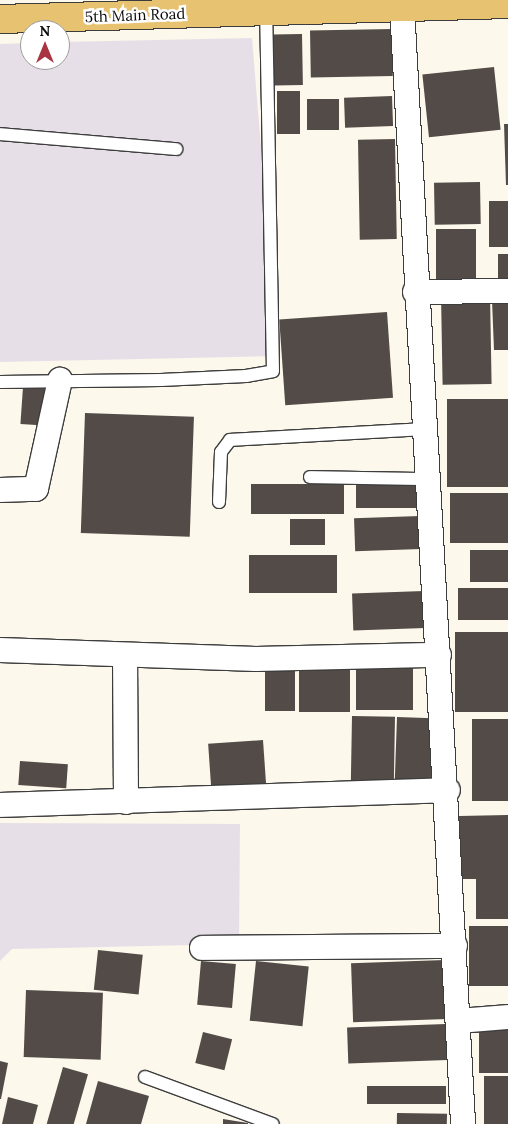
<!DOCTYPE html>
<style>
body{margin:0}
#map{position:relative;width:508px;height:1124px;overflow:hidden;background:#fcf8eb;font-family:Lora,serif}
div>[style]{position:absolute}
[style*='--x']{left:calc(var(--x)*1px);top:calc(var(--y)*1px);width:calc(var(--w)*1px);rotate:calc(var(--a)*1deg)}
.industrial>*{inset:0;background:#e7dfe8}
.building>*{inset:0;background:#524b48;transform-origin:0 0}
.roads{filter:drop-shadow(1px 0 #3d3d3d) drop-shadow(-1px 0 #3d3d3d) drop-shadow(0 1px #3d3d3d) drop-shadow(0 -1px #3d3d3d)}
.service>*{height:12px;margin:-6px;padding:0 6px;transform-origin:6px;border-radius:6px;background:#fff}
.minor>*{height:24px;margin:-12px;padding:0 12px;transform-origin:12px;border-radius:12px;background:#fff}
.primary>*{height:28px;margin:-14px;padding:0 14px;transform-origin:14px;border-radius:14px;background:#e6c271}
span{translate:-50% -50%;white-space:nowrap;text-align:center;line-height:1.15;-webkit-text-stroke:5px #fff;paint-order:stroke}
.street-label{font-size:15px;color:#0a0a0a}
.north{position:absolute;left:20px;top:20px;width:50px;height:50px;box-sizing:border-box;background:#fff;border:1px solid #9d9d9d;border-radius:50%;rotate:0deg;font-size:14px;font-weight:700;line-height:20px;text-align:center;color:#0a0a0a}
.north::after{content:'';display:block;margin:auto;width:18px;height:22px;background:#a73642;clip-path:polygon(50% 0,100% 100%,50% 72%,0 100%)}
</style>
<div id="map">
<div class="industrial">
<div style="clip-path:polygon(252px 38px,278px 356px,0 362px,0 44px,30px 43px,30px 60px,60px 60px,60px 42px)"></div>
<div style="clip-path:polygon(0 823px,240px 824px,239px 944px,12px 949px,0 961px)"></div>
</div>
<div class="building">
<div style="left:392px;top:29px;width:47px;height:82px;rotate:89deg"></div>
<div style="left:302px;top:34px;width:51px;height:29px;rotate:89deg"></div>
<div style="left:494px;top:67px;width:63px;height:72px;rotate:84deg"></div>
<div style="left:277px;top:91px;width:23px;height:43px"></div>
<div style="left:392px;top:96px;width:30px;height:48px;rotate:88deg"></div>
<div style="left:339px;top:99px;width:31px;height:32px;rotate:90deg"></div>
<div style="clip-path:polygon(504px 124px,508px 124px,508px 185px,506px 185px)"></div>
<div style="left:395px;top:139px;width:100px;height:37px;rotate:89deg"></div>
<div style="left:480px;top:182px;width:42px;height:46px;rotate:89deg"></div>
<div style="left:489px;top:201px;width:19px;height:46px"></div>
<div style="left:476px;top:229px;width:53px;height:40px;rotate:90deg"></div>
<div style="left:498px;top:254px;width:10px;height:30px"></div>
<div style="left:490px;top:293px;width:91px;height:49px;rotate:89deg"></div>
<div style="clip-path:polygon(508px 299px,508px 350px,494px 350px,492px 300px)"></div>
<div style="left:387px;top:312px;width:86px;height:108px;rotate:86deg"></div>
<div style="left:23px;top:387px;width:28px;height:37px;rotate:4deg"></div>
<div style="left:508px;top:399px;width:88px;height:61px;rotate:90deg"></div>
<div style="left:85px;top:413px;width:109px;height:120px;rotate:2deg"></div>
<div style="left:344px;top:484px;width:30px;height:93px;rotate:90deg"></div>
<div style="left:416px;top:485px;width:23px;height:60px;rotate:90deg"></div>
<div style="left:508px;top:493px;width:50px;height:58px;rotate:90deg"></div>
<div style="left:420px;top:516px;width:33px;height:66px;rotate:88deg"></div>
<div style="left:325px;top:519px;width:26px;height:35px;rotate:90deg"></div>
<div style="left:470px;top:550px;width:38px;height:32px"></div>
<div style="left:337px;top:555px;width:38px;height:88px;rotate:90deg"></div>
<div style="left:458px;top:588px;width:50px;height:32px"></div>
<div style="left:424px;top:591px;width:37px;height:72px;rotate:88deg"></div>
<div style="left:508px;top:632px;width:80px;height:53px;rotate:90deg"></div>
<div style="left:299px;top:663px;width:51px;height:49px"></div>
<div style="left:295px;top:666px;width:45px;height:30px;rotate:90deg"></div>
<div style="left:356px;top:666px;width:57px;height:44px"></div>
<div style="left:352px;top:716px;width:43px;height:67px;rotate:1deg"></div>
<div style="left:397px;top:717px;width:36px;height:72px;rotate:2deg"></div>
<div style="left:472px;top:719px;width:36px;height:82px"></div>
<div style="left:263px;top:740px;width:43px;height:55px;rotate:86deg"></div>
<div style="left:20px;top:761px;width:48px;height:24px;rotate:4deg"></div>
<div style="clip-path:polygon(508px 815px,508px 919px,476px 919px,476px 879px,460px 879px,459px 816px)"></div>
<div style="left:508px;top:926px;width:60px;height:39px;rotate:90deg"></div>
<div style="left:98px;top:950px;width:45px;height:40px;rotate:6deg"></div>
<div style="left:445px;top:960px;width:59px;height:94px;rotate:88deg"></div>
<div style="left:201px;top:961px;width:35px;height:44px;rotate:5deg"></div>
<div style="left:256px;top:961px;width:53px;height:60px;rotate:6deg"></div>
<div style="left:26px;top:990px;width:77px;height:67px;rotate:2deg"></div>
<div style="left:508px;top:1023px;width:50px;height:29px;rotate:90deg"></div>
<div style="left:446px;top:1024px;width:36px;height:99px;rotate:88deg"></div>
<div style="left:203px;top:1032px;width:30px;height:32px;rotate:14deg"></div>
<div style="clip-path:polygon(0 1061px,8px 1063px,1px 1099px,0 1099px)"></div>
<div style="left:63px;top:1067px;width:26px;height:59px;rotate:16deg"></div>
<div style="left:508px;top:1076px;width:48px;height:24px;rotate:90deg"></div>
<div style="clip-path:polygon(98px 1081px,149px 1096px,141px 1124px,86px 1124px)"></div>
<div style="left:367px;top:1086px;width:79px;height:18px"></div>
<div style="clip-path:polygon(8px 1097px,38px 1105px,33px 1124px,2px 1124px)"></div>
<div style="left:397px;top:1113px;width:50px;height:11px;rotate:1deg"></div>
<div style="clip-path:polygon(223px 1119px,248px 1123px,248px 1124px,223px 1124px)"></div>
</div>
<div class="roads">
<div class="service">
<div style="--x:0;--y:134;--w:177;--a:4.9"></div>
<div style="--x:0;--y:382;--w:161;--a:-0.7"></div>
<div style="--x:161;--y:380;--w:85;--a:-2.7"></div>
<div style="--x:246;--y:376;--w:27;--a:-10"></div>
<div style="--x:273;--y:371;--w:360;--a:-91.1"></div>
<div style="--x:310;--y:477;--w:118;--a:1"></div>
<div style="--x:219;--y:502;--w:50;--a:-87.7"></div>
<div style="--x:221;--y:452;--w:15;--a:-53"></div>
<div style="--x:230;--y:440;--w:194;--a:-3.2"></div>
<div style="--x:145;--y:1077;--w:136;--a:20.2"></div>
</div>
<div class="minor">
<div style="--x:402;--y:7;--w:1119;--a:86.87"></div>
<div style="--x:415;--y:292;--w:93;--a:-0.6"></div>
<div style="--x:0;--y:490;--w:36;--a:-2"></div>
<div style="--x:36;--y:489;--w:112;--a:-77.6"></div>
<div style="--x:0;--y:650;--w:256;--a:2"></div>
<div style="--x:256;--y:659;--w:183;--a:-1.3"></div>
<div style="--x:125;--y:655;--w:147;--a:89.6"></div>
<div style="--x:0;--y:805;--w:448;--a:-1.9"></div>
<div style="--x:202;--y:948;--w:253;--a:-0.5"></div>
<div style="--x:458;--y:1021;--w:50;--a:-4.6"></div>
</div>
<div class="primary">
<div style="--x:0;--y:19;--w:508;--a:-1.69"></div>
</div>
</div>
<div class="street-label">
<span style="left:135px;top:15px;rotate:-2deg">5th Main Road</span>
</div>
<div class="north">N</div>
</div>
